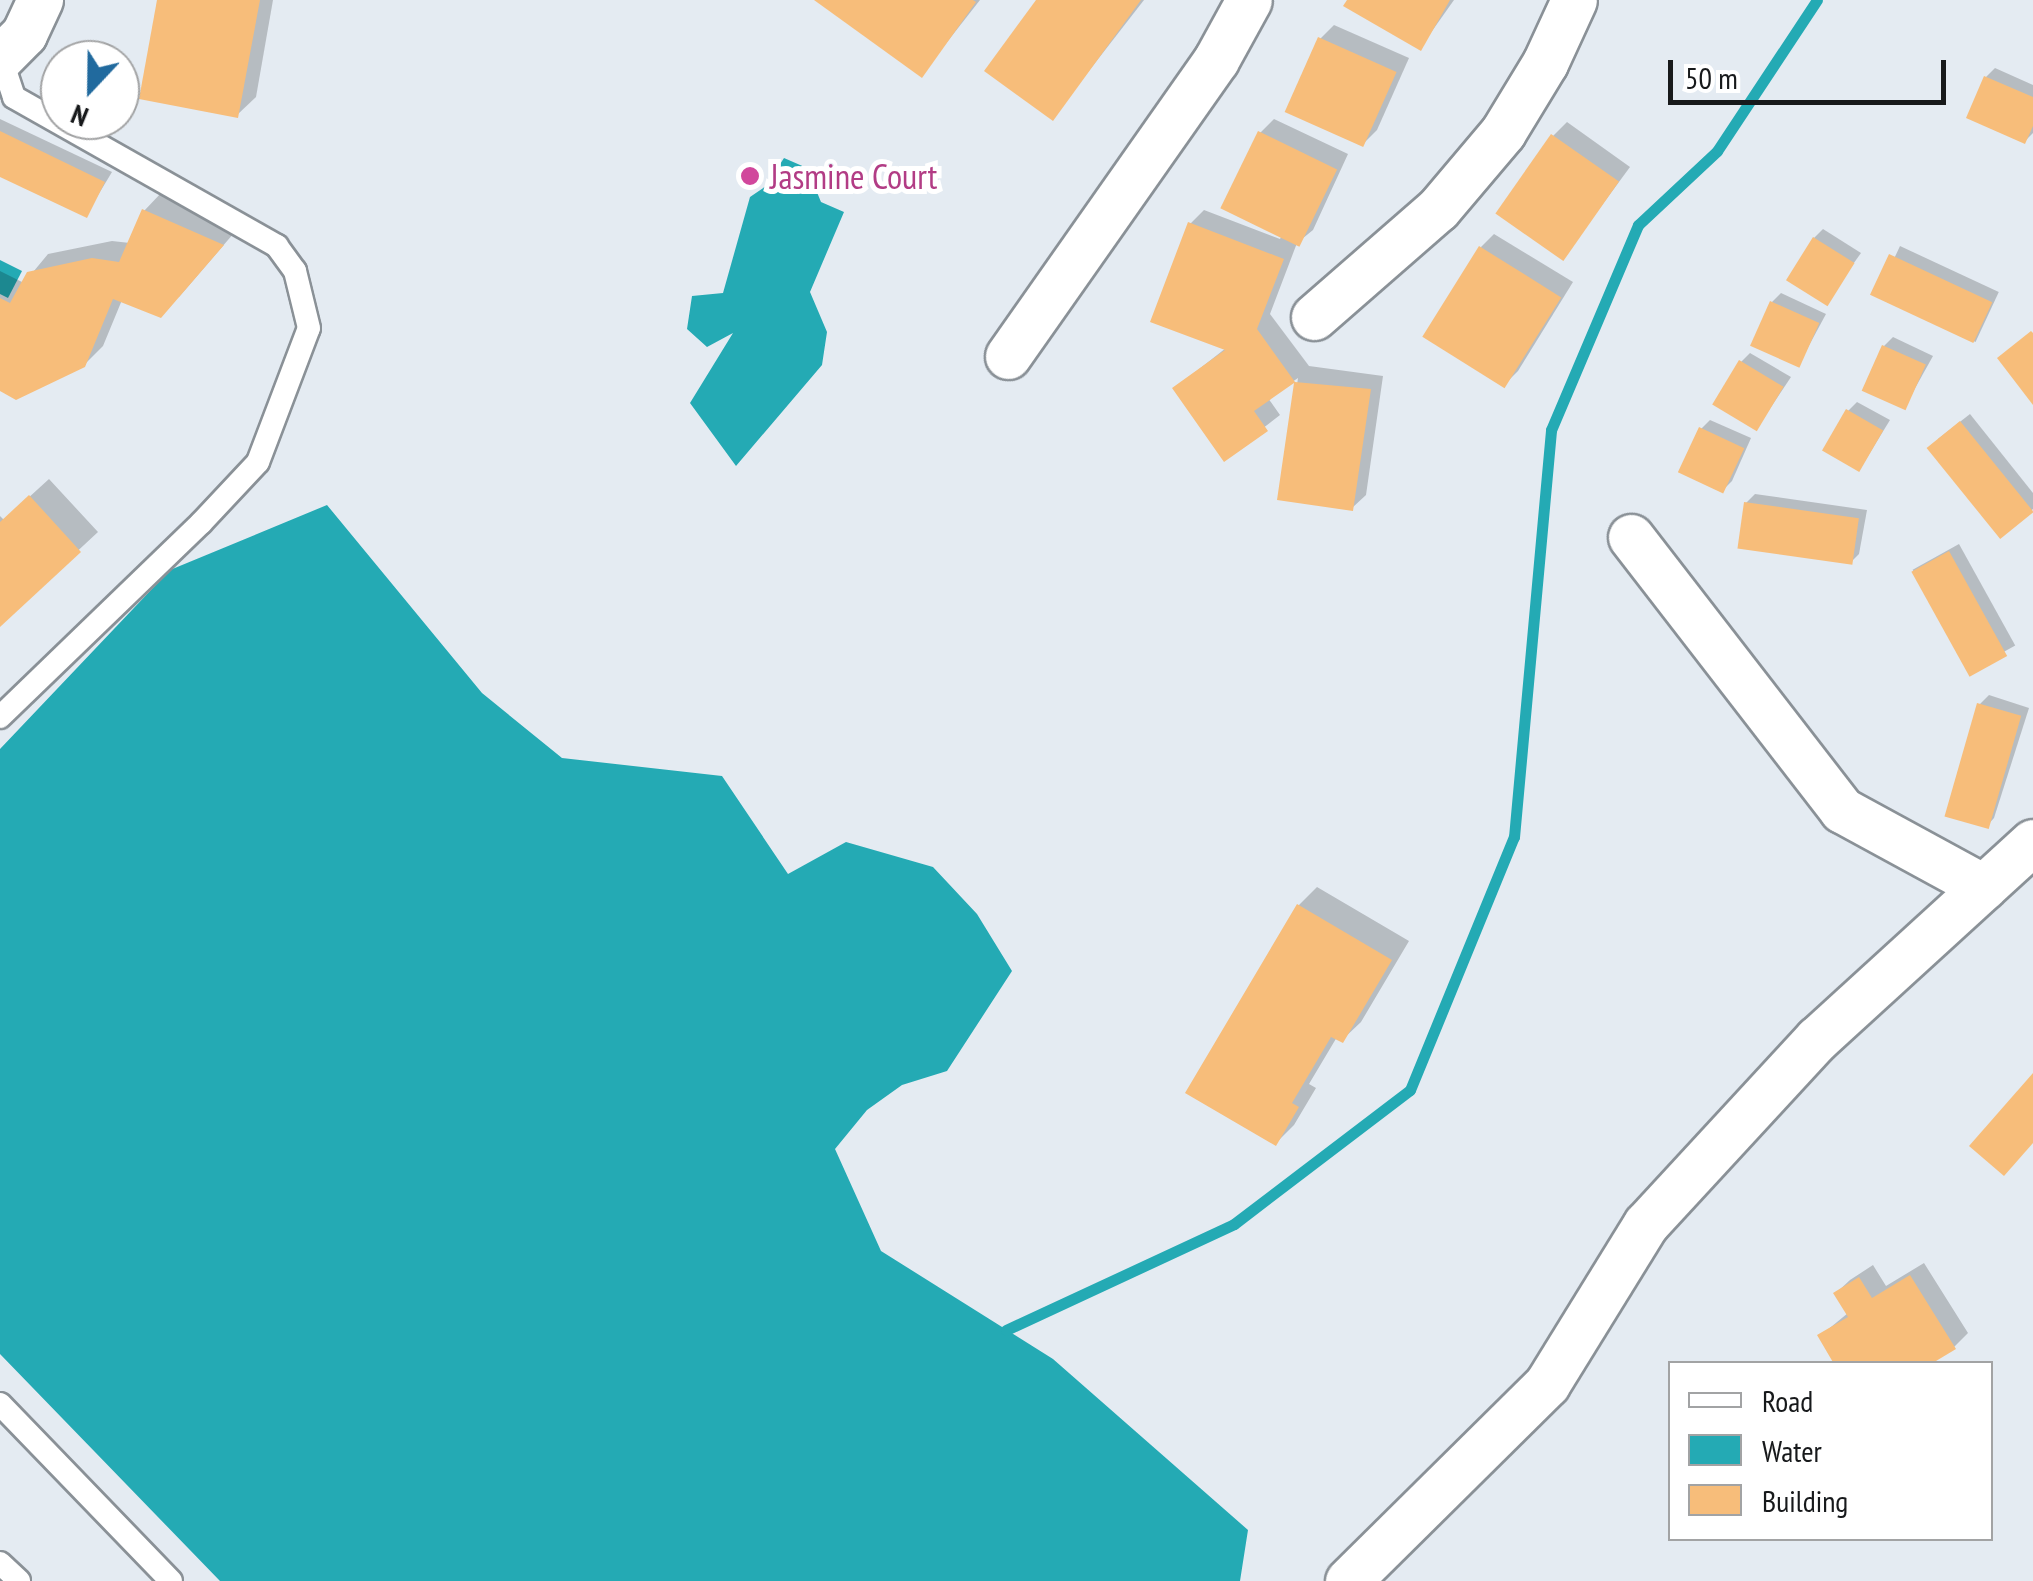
<!DOCTYPE html>
<style>
body{margin:0}
#map{position:relative;width:2033px;height:1581px;overflow:hidden;background:#e4ebf2;font-family:"PT Sans Narrow",sans-serif}
div>[style]{position:absolute}
[style*='--x']{left:calc(var(--x)*1px);top:calc(var(--y)*1px);width:calc(var(--w)*1px);rotate:calc(var(--a)*1deg)}
.water>*{inset:0;background:#24aab4}
.shadow>*{inset:0;background:#0003;transform-origin:0 0}
.stream>*{height:11px;margin:-5.5px;padding:0 5.5px;transform-origin:5.5px;border-radius:5.5px;background:#24aab4}
.building>*{inset:0;background:#f7bd7a;transform-origin:0 0}
.roads{filter:drop-shadow(2px 0 #8a9197) drop-shadow(-2px 0 #8a9197) drop-shadow(0 2px #8a9197) drop-shadow(0 -2px #8a9197)}
.service>*{height:22px;margin:-11px;padding:0 11px;transform-origin:11px;border-radius:11px;background:#fff}
.minor>*{height:45px;margin:-22.5px;padding:0 22.5px;transform-origin:22.5px;border-radius:22.5px;background:#fff}
.dots>*{width:28px;height:28px;translate:-50% -50%;box-sizing:border-box;border:5px solid #fff;border-radius:50%}
span{translate:-50% -50%;white-space:nowrap;text-align:center;line-height:1.15;-webkit-text-stroke:10px #fff;paint-order:stroke}
.hotel-label{font-size:35px;color:#b23c85}
.left{translate:0 -50%;text-align:left}
.legend{position:absolute;left:1668px;top:1361px;width:325px;height:180px;box-sizing:border-box;background:#fff;border:2px solid #a2a3a4;margin:0;padding:12px 18px;list-style:none;font-size:30px;color:#17191b}
.legend li{display:flex;align-items:center;gap:20px;height:50px}
.legend b{width:50px;border:2px solid #a2a3a4}
.north{position:absolute;left:40px;top:40px;width:100px;height:100px;box-sizing:border-box;background:#fff;border:2px solid #a2a3a4;border-radius:50%;rotate:202deg;font-size:28px;font-weight:700;line-height:40px;text-align:center;color:#17191b}
.north::after{content:'';display:block;margin:auto;width:35px;height:45px;background:#216a9e;clip-path:polygon(50% 0,100% 100%,50% 72%,0 100%)}
.scale{position:absolute;left:1668px;top:60px;width:278px;height:45px;box-sizing:border-box;border:5px solid #17191b;border-top:0;padding-left:12px;font-size:30px;line-height:35px;white-space:nowrap;color:#17191b;-webkit-text-stroke:8px #fff;paint-order:stroke}
</style>
<div id="map">
<div class="water">
<div style="clip-path:polygon(784px 158px,807px 168px,821px 202px,844px 212px,810px 292px,827px 332px,822px 365px,736px 466px,690px 403px,733px 333px,707px 347px,687px 329px,692px 296px,723px 293px,750px 197px,766px 186px)"></div>
<div style="clip-path:polygon(0 260px,22px 271px,8px 298px,0 294px)"></div>
<div style="clip-path:polygon(327px 505px,482px 693px,562px 758px,722px 776px,788px 874px,846px 842px,933px 867px,977px 914px,1012px 971px,947px 1071px,902px 1085px,867px 1110px,835px 1149px,881px 1251px,1053px 1359px,1248px 1530px,1240px 1581px,220px 1581px,0 1354px,0 749px,170px 570px)"></div>
</div>
<div class="shadow">
<div style="clip-path:polygon(160px 0,273px 0,256px 97px,237px 115px)"></div>
<div style="clip-path:polygon(818px 0,980px 0,922px 74px)"></div>
<div style="clip-path:polygon(1039px 0,1144px 0,1053px 117px)"></div>
<div style="clip-path:polygon(1350px 0,1454px 0,1420px 48px)"></div>
<div style="clip-path:polygon(1334px 25px,1409px 58px,1377px 130px,1363px 144px,1320px 39px)"></div>
<div style="clip-path:polygon(1995px 68px,2033px 85px,2033px 133px,2025px 141px,1986px 77px)"></div>
<div style="clip-path:polygon(0 119px,112px 172px,86px 215px,0 174px)"></div>
<div style="clip-path:polygon(1274px 119px,1348px 154px,1313px 230px,1297px 243px,1270px 314px,1309px 366px,1383px 376px,1366px 495px,1352px 508px,1280px 498px,1298px 378px,1268px 398px,1280px 415px,1224px 458px,1175px 388px,1226px 348px,1190px 224px,1204px 210px,1280px 239px,1282px 235px,1260px 133px)"></div>
<div style="clip-path:polygon(1567px 122px,1630px 167px,1563px 258px,1553px 136px)"></div>
<div style="clip-path:polygon(162px 192px,240px 226px,179px 297px,122px 300px,103px 346px,84px 365px,0 388px,0 271px,24px 283px,48px 254px,112px 241px,130px 243px,144px 211px)"></div>
<div style="clip-path:polygon(1823px 229px,1861px 253px,1826px 302px,1814px 238px)"></div>
<div style="clip-path:polygon(1494px 234px,1573px 282px,1518px 371px,1504px 385px,1481px 247px)"></div>
<div style="left:1900px;top:246px;width:109px;height:55px;rotate:25deg"></div>
<div style="clip-path:polygon(1781px 293px,1826px 314px,1799px 364px,1772px 302px)"></div>
<div style="clip-path:polygon(1893px 337px,1933px 356px,1904px 408px,1884px 346px)"></div>
<div style="clip-path:polygon(1750px 353px,1791px 377px,1757px 428px,1741px 362px)"></div>
<div style="clip-path:polygon(1857px 402px,1890px 420px,1860px 469px,1848px 411px)"></div>
<div style="clip-path:polygon(1970px 414px,2033px 493px,2033px 509px,2001px 535px,1938px 439px)"></div>
<div style="clip-path:polygon(1710px 420px,1751px 438px,1732px 481px,1723px 490px,1701px 429px)"></div>
<div style="clip-path:polygon(49px 479px,98px 532px,0 623px,0 516px,4px 520px)"></div>
<div style="clip-path:polygon(1755px 494px,1867px 510px,1859px 554px,1850px 563px,1746px 503px)"></div>
<div style="left:1959px;top:544px;width:116px;height:53px;rotate:61deg"></div>
<div style="clip-path:polygon(1989px 695px,2029px 708px,1994px 818px,1986px 827px,1980px 704px)"></div>
<div style="clip-path:polygon(1317px 887px,1409px 941px,1361px 1022px,1342px 1040px,1337px 1037px,1309px 1084px,1316px 1088px,1294px 1125px,1276px 1143px,1299px 905px)"></div>
<div style="clip-path:polygon(1924px 1263px,1968px 1333px,1954px 1347px,1820px 1336px,1848px 1313px,1836px 1293px,1850px 1280px,1873px 1265px,1886px 1286px)"></div>
</div>
<div class="stream">
<div style="--x:1006;--y:1330;--w:251;--a:-24.9"></div>
<div style="--x:1234;--y:1224;--w:221;--a:-37.3"></div>
<div style="--x:1410;--y:1090;--w:274;--a:-67.7"></div>
<div style="--x:1514;--y:837;--w:409;--a:-84.8"></div>
<div style="--x:1551;--y:430;--w:223;--a:-67"></div>
<div style="--x:1638;--y:225;--w:108;--a:-43.1"></div>
<div style="--x:1717;--y:151;--w:181;--a:-56.5"></div>
</div>
<div class="building">
<div style="clip-path:polygon(157px 0,260px 0,238px 118px,139px 99px)"></div>
<div style="clip-path:polygon(814px 0,973px 0,976px 2px,922px 78px)"></div>
<div style="clip-path:polygon(1036px 0,1141px 0,1053px 121px,984px 71px)"></div>
<div style="clip-path:polygon(1347px 0,1450px 0,1421px 51px,1343px 6px)"></div>
<div style="left:1318px;top:37px;width:86px;height:82px;rotate:24deg"></div>
<div style="clip-path:polygon(1984px 76px,2033px 97px,2033px 126px,2025px 144px,1966px 118px)"></div>
<div style="clip-path:polygon(0 131px,105px 182px,87px 218px,0 177px)"></div>
<div style="left:1258px;top:131px;width:88px;height:86px;rotate:26deg"></div>
<div style="left:1551px;top:134px;width:83px;height:97px;rotate:35deg"></div>
<div style="clip-path:polygon(142px 209px,224px 245px,161px 318px,113px 299px,85px 367px,16px 400px,0 391px,0 298px,10px 303px,27px 272px,92px 258px,119px 262px)"></div>
<div style="clip-path:polygon(1188px 222px,1284px 259px,1257px 329px,1295px 382px,1371px 389px,1353px 511px,1277px 500px,1294px 383px,1254px 411px,1268px 431px,1224px 462px,1172px 388px,1225px 350px,1150px 322px)"></div>
<div style="left:1813px;top:237px;width:49px;height:51px;rotate:32deg"></div>
<div style="left:1479px;top:246px;width:97px;height:107px;rotate:32deg"></div>
<div style="left:1889px;top:254px;width:114px;height:45px;rotate:25deg"></div>
<div style="left:1770px;top:301px;width:54px;height:49px;rotate:24deg"></div>
<div style="clip-path:polygon(2031px 331px,2033px 333px,2033px 405px,1997px 358px)"></div>
<div style="left:1882px;top:345px;width:48px;height:50px;rotate:24deg"></div>
<div style="left:1739px;top:360px;width:52px;height:52px;rotate:31deg"></div>
<div style="left:1846px;top:409px;width:43px;height:48px;rotate:30deg"></div>
<div style="left:1960px;top:421px;width:117px;height:43px;rotate:51deg"></div>
<div style="left:1699px;top:427px;width:50px;height:50px;rotate:25deg"></div>
<div style="clip-path:polygon(29px 495px,81px 552px,0 627px,0 522px)"></div>
<div style="left:1744px;top:502px;width:116px;height:47px;rotate:8deg"></div>
<div style="left:1949px;top:551px;width:120px;height:43px;rotate:61deg"></div>
<div style="left:1977px;top:703px;width:46px;height:118px;rotate:16deg"></div>
<div style="clip-path:polygon(1297px 904px,1392px 960px,1343px 1043px,1331px 1037px,1292px 1103px,1299px 1107px,1276px 1146px,1185px 1093px)"></div>
<div style="clip-path:polygon(2033px 1073px,2033px 1143px,2004px 1176px,1969px 1146px)"></div>
<div style="clip-path:polygon(1910px 1275px,1956px 1349px,1931px 1364px,1834px 1364px,1817px 1335px,1848px 1317px,1833px 1293px,1859px 1277px,1872px 1298px)"></div>
</div>
<div class="roads">
<div class="service">
<div style="--x:0;--y:717;--w:279;--a:-44"></div>
<div style="--x:201;--y:523;--w:83;--a:-46.9"></div>
<div style="--x:258;--y:462;--w:143;--a:-69.2"></div>
<div style="--x:309;--y:328;--w:59;--a:-103.8"></div>
<div style="--x:295;--y:271;--w:31;--a:-126"></div>
<div style="--x:277;--y:246;--w:302;--a:-150.5"></div>
<div style="--x:14;--y:97;--w:41;--a:-108.4"></div>
<div style="--x:0;--y:1404;--w:246;--a:46"></div>
<div style="--x:0;--y:1563;--w:26;--a:43"></div>
</div>
<div class="minor">
<div style="--x:0;--y:58;--w:34;--a:-45"></div>
<div style="--x:24;--y:34;--w:38;--a:-65"></div>
<div style="--x:1314;--y:317;--w:164;--a:-41.1"></div>
<div style="--x:1438;--y:209;--w:101;--a:-49.8"></div>
<div style="--x:1503;--y:132;--w:81;--a:-58.7"></div>
<div style="--x:1545;--y:63;--w:69;--a:-65.3"></div>
<div style="--x:1008;--y:356;--w:362;--a:-54.9"></div>
<div style="--x:1216;--y:60;--w:68;--a:-61.2"></div>
<div style="--x:1631;--y:537;--w:345;--a:52.3"></div>
<div style="--x:1842;--y:810;--w:161;--a:28.6"></div>
<div style="--x:1348;--y:1581;--w:280;--a:-44.7"></div>
<div style="--x:1547;--y:1384;--w:188;--a:-58.3"></div>
<div style="--x:1646;--y:1224;--w:252;--a:-47.3"></div>
<div style="--x:1817;--y:1039;--w:292;--a:-42.4"></div>
</div>
</div>
<div class="dots">
<div style="left:750px;top:176px;background:#d1479c"></div>
</div>
<div class="hotel-label">
<span class="left" style="left:770px;top:176px">Jasmine Court</span>
</div>
<ul class="legend">
<li><b style="height:12px;background:#fff"></b>Road</li>
<li><b style="height:28px;background:#24aab4"></b>Water</li>
<li><b style="height:28px;background:#f7bd7a"></b>Building</li>
</ul>
<div class="north">N</div>
<div class="scale">50 m</div>
</div>
